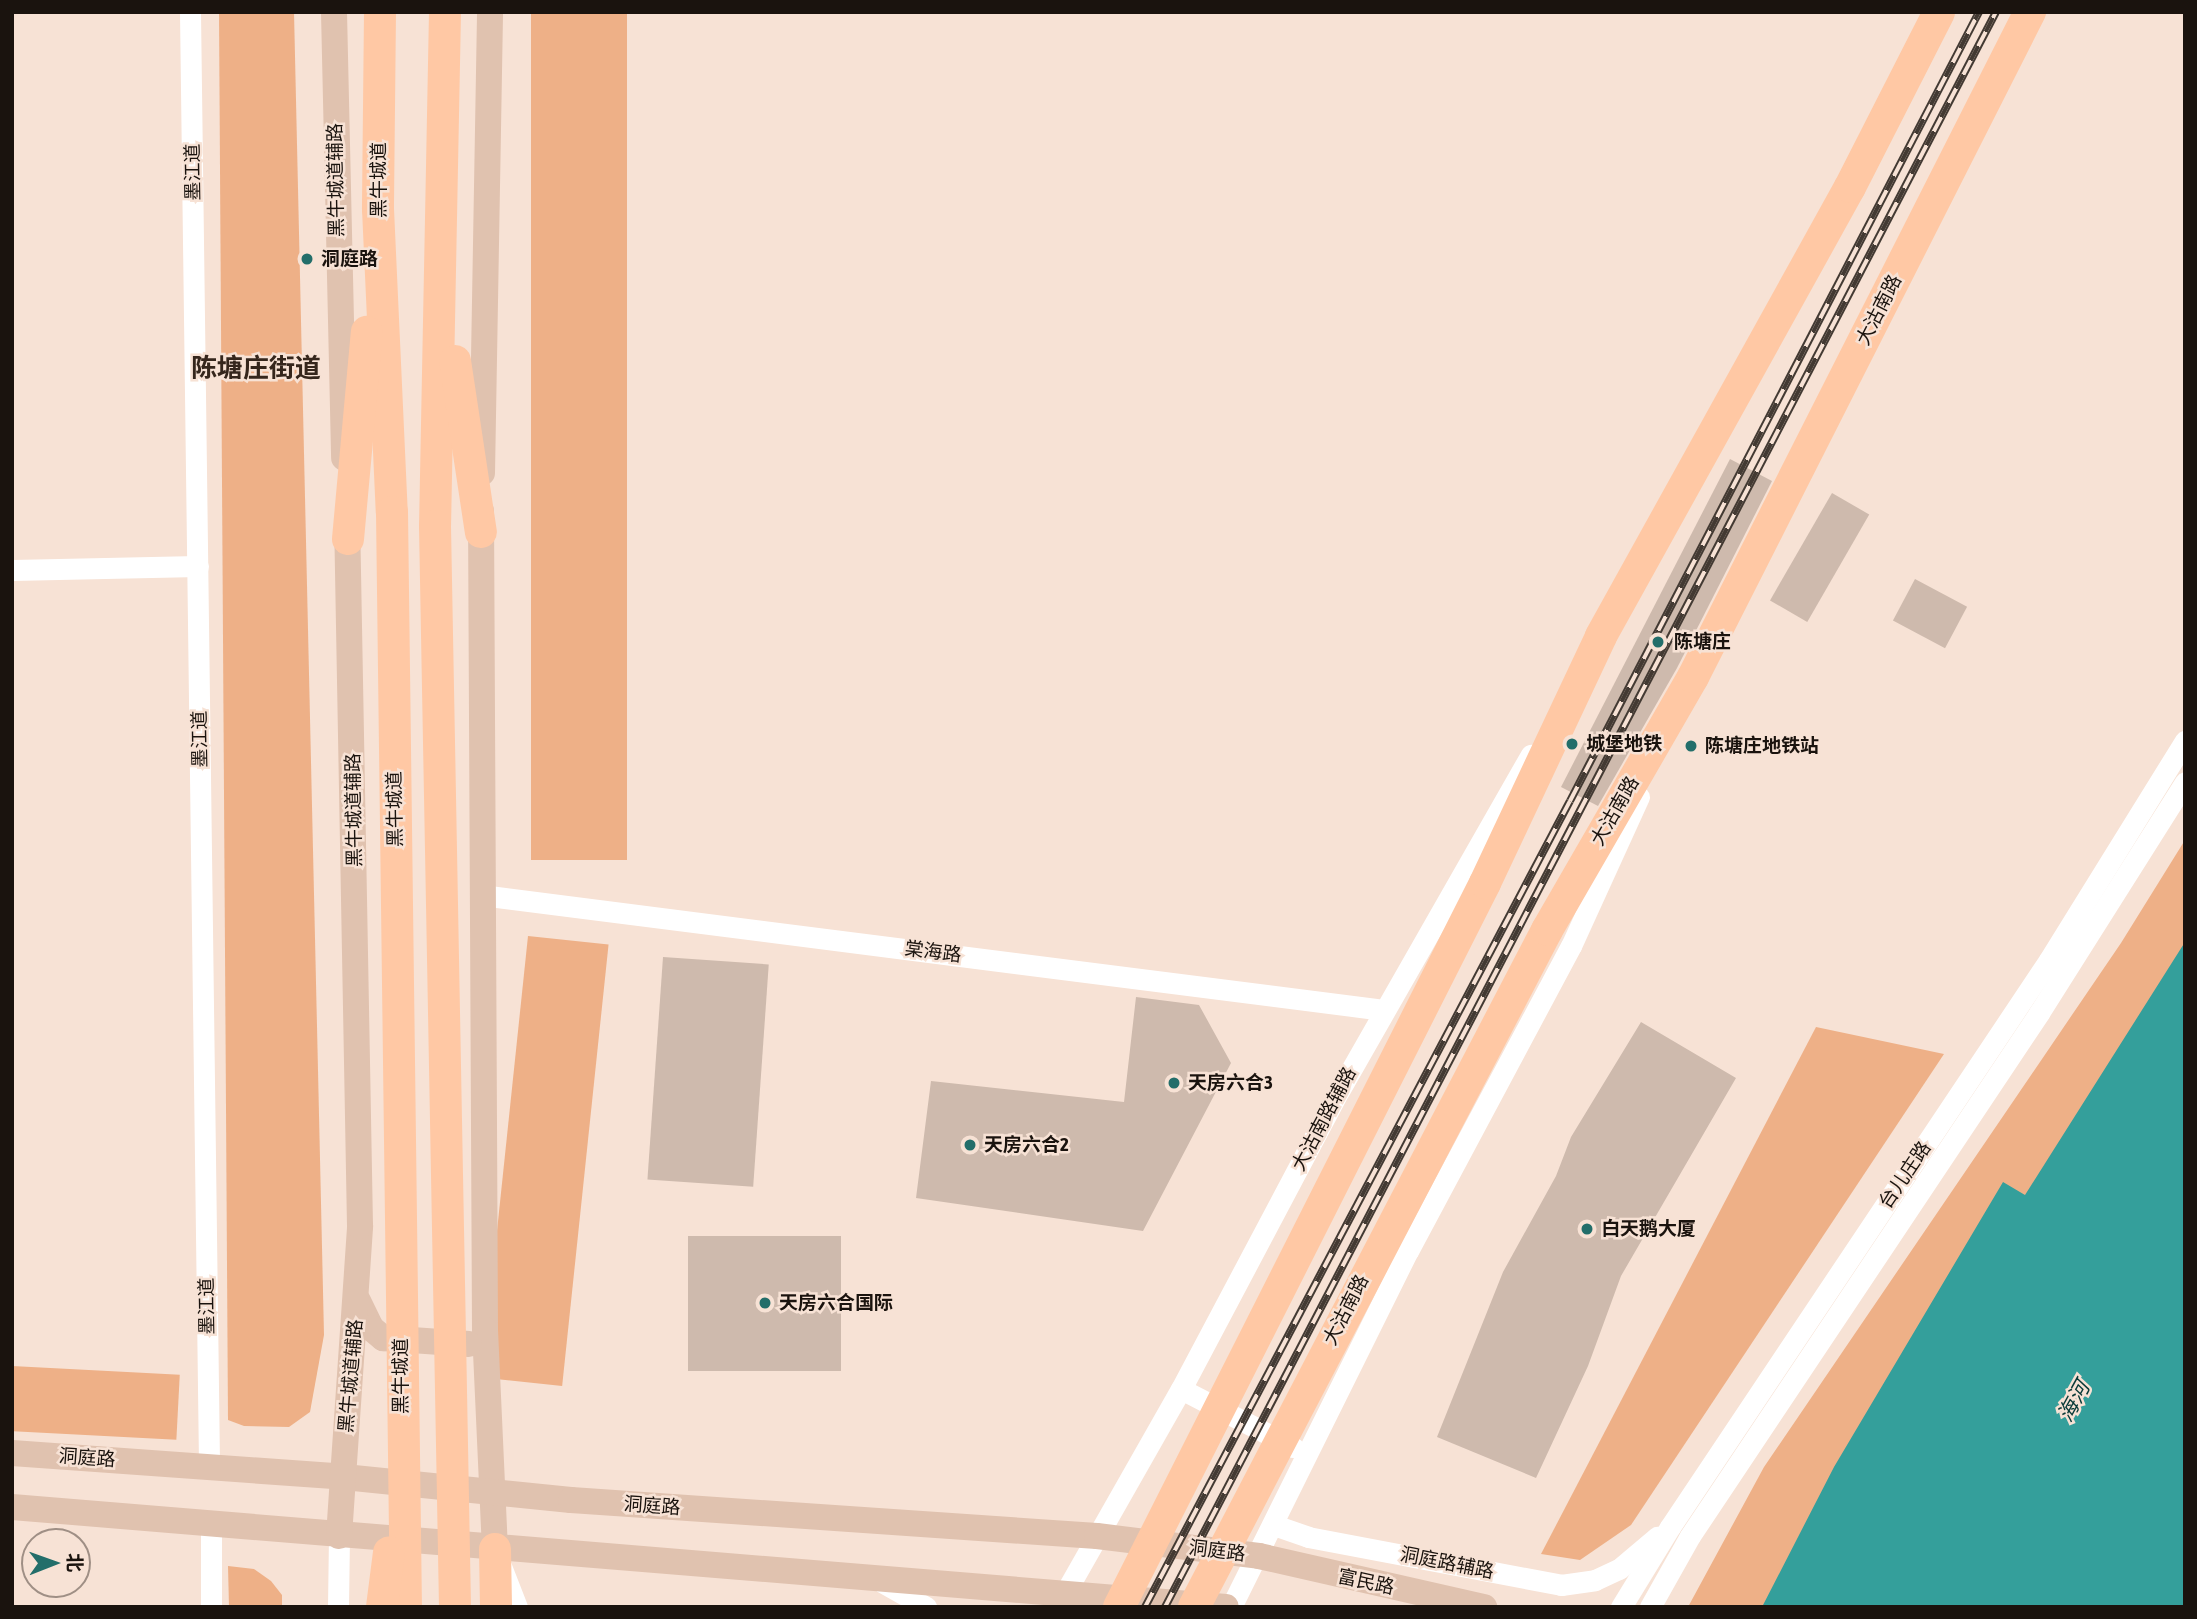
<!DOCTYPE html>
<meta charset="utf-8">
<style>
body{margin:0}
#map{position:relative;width:2197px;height:1619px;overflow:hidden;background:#f7e2d5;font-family:"Asap Condensed","Noto Sans SC",sans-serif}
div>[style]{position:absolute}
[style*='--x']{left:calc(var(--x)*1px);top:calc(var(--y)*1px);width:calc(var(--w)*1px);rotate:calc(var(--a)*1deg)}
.green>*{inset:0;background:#eeb087;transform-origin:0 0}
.water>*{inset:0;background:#349f9b}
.building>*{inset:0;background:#cebaad;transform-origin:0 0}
.minor>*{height:21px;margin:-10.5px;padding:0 10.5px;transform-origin:10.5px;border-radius:10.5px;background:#fff}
.major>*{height:26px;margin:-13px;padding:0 13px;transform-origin:13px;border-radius:13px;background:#e0c2af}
.highway>*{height:32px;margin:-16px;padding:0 16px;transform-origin:16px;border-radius:16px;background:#ffc8a4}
.rail>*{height:8px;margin-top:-4px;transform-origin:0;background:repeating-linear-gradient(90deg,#f7e2d5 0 16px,#433a33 0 32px);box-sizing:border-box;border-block:2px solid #433a33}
.dots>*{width:19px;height:19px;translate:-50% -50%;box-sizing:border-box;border:4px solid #f7e2d5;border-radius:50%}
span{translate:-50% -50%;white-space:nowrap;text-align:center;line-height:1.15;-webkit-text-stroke:5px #f7e2d5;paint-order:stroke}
.street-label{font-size:19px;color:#1a130e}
.poi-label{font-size:19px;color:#1a130e;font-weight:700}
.left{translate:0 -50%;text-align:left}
.water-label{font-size:21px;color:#073937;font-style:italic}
.district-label{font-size:26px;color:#35261c;font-weight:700}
.frame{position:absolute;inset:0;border:14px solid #1a130e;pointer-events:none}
.north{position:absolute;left:21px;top:1528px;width:70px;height:70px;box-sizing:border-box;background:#f7e2d5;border:2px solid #9f8f85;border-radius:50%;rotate:89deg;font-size:19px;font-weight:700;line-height:28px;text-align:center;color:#1a130e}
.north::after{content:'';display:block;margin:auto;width:24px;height:32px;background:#236e6a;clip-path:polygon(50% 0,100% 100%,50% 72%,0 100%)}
</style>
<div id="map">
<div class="green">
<div style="clip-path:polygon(219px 12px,294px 12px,324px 1335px,310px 1412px,289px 1427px,244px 1426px,228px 1420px)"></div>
<div style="left:531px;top:12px;width:96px;height:848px"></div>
<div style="clip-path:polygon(2185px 840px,2185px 1607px,1688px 1607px,1764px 1467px,2121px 943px)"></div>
<div style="left:528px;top:936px;width:81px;height:444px;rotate:6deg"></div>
<div style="clip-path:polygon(1816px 1027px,1944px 1054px,1631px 1525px,1580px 1560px,1541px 1554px)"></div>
<div style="left:12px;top:1366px;width:168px;height:65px;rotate:3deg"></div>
<div style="clip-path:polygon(228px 1566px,254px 1569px,271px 1581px,282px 1595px,282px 1607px,229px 1607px)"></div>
</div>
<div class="water">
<div style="clip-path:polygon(2185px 942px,2185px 1607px,1762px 1607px,1834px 1467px,2003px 1182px,2025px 1195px)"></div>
</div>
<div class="building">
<div style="clip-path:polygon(1730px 459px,1772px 481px,1677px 668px,1598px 806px,1561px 787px)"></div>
<div style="left:1832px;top:493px;width:43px;height:124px;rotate:30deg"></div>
<div style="left:1915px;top:579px;width:59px;height:47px;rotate:28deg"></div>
<div style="left:663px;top:957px;width:106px;height:223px;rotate:4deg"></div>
<div style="clip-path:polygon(1136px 997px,1199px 1005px,1231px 1063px,1143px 1231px,916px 1198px,931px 1081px,1124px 1102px)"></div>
<div style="clip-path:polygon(1641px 1022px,1736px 1078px,1621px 1276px,1588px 1366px,1536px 1478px,1437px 1437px,1503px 1272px,1556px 1176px,1571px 1137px)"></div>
<div style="left:688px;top:1236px;width:153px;height:135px"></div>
</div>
<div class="minor">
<div style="--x:190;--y:12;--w:1454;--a:89.25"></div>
<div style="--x:12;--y:570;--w:186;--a:-1.2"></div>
<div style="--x:481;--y:895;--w:910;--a:7.26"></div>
<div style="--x:1181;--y:1389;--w:126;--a:27.4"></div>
<div style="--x:211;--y:1525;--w:82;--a:90"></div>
<div style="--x:1274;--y:1525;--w:36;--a:19"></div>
<div style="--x:1308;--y:1537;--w:258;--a:10.7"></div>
<div style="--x:1561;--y:1585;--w:34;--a:-8"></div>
<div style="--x:1595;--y:1580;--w:26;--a:-25"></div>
<div style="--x:1619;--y:1569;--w:50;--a:-40.1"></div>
<div style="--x:501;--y:1566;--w:44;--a:68.7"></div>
<div style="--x:882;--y:1582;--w:51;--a:29.6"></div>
<div style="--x:338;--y:1607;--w:71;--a:-89.2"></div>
<div style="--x:1057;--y:1607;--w:251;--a:-60.4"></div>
<div style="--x:1181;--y:1389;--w:337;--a:-62.1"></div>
<div style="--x:1339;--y:1091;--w:387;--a:-60.3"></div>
<div style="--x:1231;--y:1607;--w:398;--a:-63.6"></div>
<div style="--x:1408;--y:1251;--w:346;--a:-61.9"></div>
<div style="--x:1571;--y:946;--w:164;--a:-65.5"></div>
<div style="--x:1621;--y:1607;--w:94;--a:-58.5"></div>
<div style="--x:1670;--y:1527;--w:682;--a:-56.24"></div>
<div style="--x:2049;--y:960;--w:258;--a:-58.2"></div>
<div style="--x:1650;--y:1607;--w:81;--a:-60.6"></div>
<div style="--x:1690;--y:1536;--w:629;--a:-56.28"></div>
<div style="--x:2039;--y:1013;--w:273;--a:-57.7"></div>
</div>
<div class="major">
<div style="--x:334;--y:12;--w:446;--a:88.7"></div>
<div style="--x:482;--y:473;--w:461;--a:-89"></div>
<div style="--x:481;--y:511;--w:819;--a:89.72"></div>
<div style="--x:485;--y:1330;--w:219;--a:87.4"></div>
<div style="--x:358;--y:1301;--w:30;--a:64"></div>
<div style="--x:371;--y:1328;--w:16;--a:40"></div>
<div style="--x:383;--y:1338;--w:86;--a:4"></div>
<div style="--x:12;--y:1453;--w:333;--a:4.1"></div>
<div style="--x:344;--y:1477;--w:228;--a:5.8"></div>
<div style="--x:571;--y:1500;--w:527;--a:3.92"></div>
<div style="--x:1097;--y:1536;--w:163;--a:7"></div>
<div style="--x:1259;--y:1556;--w:231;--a:12.8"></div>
<div style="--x:12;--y:1507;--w:1218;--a:4.71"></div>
<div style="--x:339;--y:1536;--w:311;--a:-86.1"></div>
<div style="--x:360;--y:1226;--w:706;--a:-91.05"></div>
</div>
<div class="highway">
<div style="--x:380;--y:12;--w:197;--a:90.6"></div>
<div style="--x:378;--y:209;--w:303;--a:87.4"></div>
<div style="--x:392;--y:512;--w:1095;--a:89.27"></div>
<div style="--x:445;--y:12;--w:514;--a:91.11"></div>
<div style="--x:435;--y:526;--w:1081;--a:88.94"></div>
<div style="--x:455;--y:361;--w:173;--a:81.4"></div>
<div style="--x:348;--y:539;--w:208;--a:-84.8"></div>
<div style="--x:495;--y:1549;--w:58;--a:89"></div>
<div style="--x:382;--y:1607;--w:55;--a:-82.7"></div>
<div style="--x:1119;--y:1607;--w:811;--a:-63.18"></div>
<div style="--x:1485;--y:883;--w:273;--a:-64.8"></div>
<div style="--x:1601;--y:636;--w:513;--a:-60.99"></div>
<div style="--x:1850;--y:187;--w:196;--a:-63"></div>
<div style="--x:1194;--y:1607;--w:764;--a:-62.46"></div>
<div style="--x:1547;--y:930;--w:292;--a:-60"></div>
<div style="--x:1693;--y:677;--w:746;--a:-63.13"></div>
</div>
<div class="rail">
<div style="--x:1145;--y:1607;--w:911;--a:-62.2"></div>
<div style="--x:1570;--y:801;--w:889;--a:-62.6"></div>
<div style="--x:1165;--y:1607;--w:1798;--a:-62.48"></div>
</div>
<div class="dots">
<div style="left:307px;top:259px;background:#236e6a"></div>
<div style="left:1658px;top:642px;background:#236e6a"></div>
<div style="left:1572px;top:744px;background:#236e6a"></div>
<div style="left:1691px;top:746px;background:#236e6a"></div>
<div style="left:1174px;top:1083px;background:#236e6a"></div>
<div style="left:970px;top:1145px;background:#236e6a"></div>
<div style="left:1587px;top:1229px;background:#236e6a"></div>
<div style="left:765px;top:1303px;background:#236e6a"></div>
</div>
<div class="street-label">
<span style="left:193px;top:172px;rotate:-91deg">墨江道</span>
<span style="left:336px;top:180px;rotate:-91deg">黑牛城道辅路</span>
<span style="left:379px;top:180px;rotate:-90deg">黑牛城道</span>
<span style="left:1879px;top:310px;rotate:-63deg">大沽南路</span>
<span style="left:200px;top:739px;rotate:-91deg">墨江道</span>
<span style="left:395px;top:809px;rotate:-91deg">黑牛城道</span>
<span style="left:354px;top:810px;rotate:-91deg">黑牛城道辅路</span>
<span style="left:1615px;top:811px;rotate:-60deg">大沽南路</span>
<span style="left:933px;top:952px;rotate:7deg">棠海路</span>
<span style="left:1324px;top:1119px;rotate:-62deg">大沽南路辅路</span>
<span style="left:1905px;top:1175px;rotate:-56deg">台儿庄路</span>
<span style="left:207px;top:1306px;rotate:-91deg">墨江道</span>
<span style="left:1346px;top:1310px;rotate:-63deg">大沽南路</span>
<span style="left:351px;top:1376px;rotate:-85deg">黑牛城道辅路</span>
<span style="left:401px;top:1376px;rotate:-90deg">黑牛城道</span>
<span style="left:87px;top:1458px;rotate:4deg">洞庭路</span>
<span style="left:652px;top:1506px;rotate:4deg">洞庭路</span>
<span style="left:1217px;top:1551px;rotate:7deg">洞庭路</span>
<span style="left:1447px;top:1563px;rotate:11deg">洞庭路辅路</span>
<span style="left:1366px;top:1582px;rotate:12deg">富民路</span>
</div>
<div class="poi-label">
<span class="left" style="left:321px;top:259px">洞庭路</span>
<span class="left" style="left:1674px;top:642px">陈塘庄</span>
<span class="left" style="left:1586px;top:744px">城堡地铁</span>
<span class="left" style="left:1705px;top:746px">陈塘庄地铁站</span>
<span class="left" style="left:1188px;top:1083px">天房六合3</span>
<span class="left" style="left:984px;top:1145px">天房六合2</span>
<span class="left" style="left:1601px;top:1229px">白天鹅大厦</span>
<span class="left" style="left:779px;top:1303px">天房六合国际</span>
</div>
<div class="water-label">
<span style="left:2073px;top:1401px;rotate:-61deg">海河</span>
</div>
<div class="district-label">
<span style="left:256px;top:369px">陈塘庄街道</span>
</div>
<div class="frame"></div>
<div class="north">北</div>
</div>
